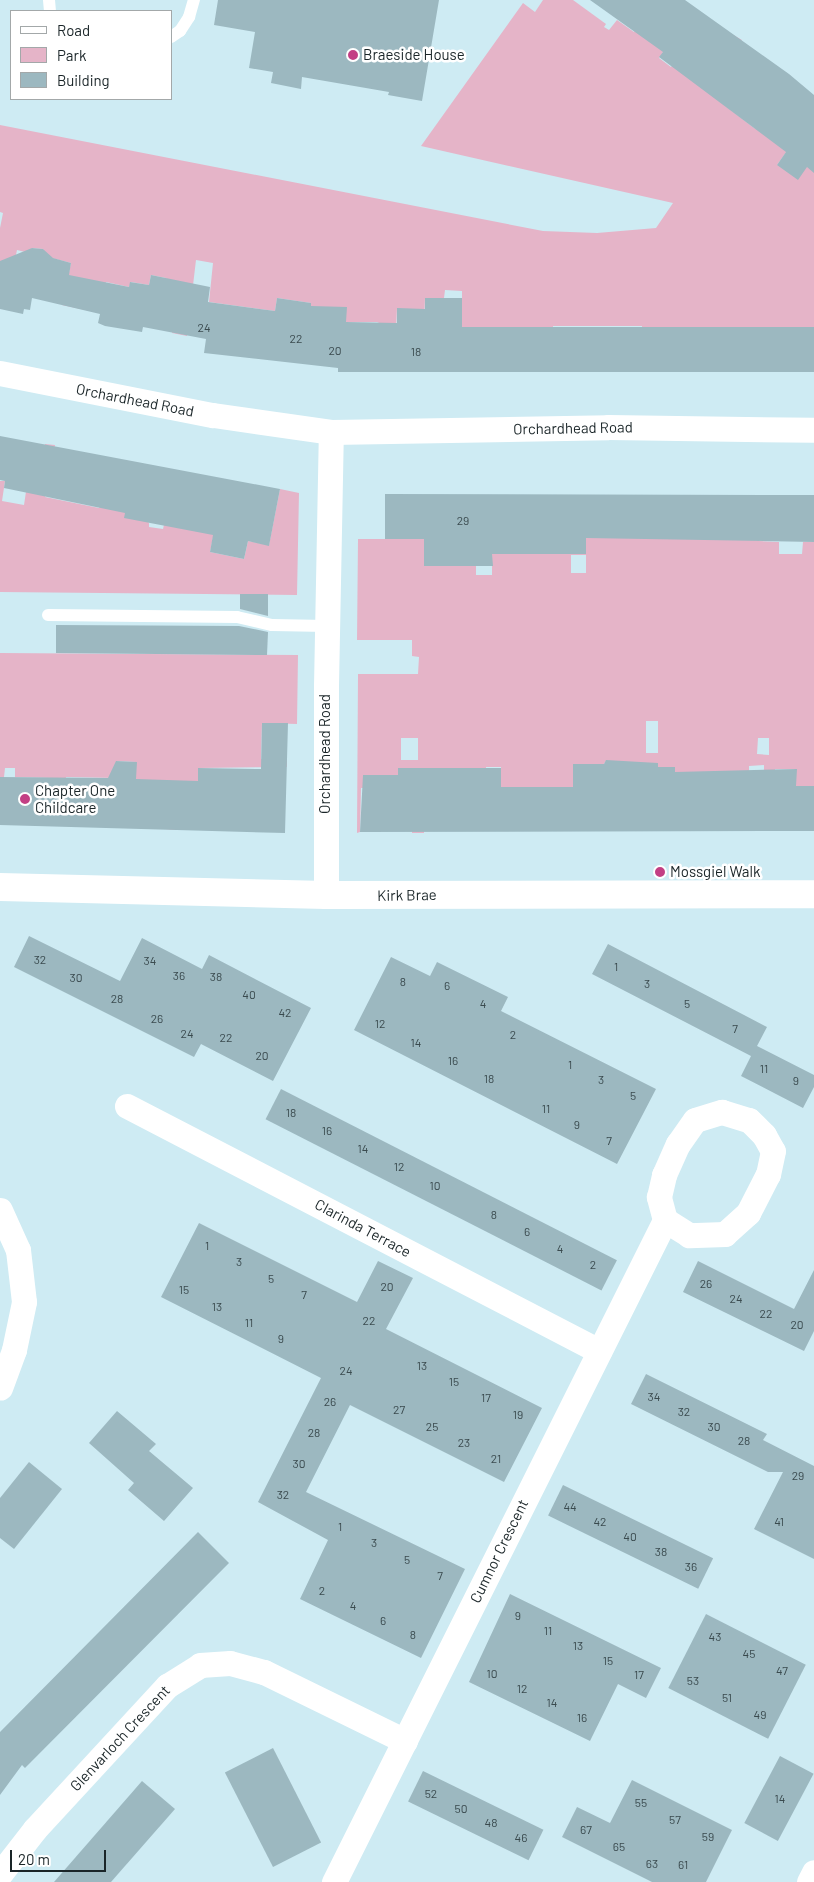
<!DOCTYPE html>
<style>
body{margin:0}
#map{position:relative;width:814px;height:1882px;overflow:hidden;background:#ceebf3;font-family:Barlow,sans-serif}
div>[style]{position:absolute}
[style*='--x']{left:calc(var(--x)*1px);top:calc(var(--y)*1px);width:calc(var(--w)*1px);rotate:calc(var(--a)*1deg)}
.green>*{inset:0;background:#e5b4c8}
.building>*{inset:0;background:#9cb8c0;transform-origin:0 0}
.service>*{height:12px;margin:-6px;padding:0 6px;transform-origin:6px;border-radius:6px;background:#fff}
.minor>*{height:25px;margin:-12.5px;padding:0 12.5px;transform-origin:12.5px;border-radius:12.5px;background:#fff}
.tertiary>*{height:28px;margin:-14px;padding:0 14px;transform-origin:14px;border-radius:14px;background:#fff}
.dots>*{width:14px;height:14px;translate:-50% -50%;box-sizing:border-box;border:2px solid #fff;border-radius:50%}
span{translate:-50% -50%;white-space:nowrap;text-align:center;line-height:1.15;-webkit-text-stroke:5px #fff;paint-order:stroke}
.number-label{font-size:12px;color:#3a4a4e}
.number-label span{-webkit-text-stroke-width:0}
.poi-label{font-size:15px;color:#1a2528}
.left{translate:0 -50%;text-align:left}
.street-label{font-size:15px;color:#1a2528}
.legend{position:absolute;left:10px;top:10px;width:162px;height:90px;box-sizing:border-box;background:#fff;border:1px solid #a3a8a9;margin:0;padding:6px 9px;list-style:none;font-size:15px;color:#1a2528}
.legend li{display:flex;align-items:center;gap:10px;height:25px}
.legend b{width:25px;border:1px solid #a3a8a9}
.scale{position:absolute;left:10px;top:1850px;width:96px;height:22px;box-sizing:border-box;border:2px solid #1a2528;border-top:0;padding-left:6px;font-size:15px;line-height:18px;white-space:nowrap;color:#1a2528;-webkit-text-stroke:4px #fff;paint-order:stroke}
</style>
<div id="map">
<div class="green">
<div style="clip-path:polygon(543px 0,573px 0,606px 24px,604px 27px,609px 30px,617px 20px,634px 32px,654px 3px,668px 45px,659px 58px,671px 67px,680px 53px,730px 33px,742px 40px,705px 90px,754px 128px,794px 141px,777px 165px,814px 156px,814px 327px,775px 327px,775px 372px,757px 372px,757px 328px,661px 328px,660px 372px,642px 372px,642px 326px,553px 326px,552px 370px,462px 327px,462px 291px,445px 290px,444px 298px,425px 298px,424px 327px,397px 308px,396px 330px,377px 322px,346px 322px,346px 307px,311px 327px,311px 303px,277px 298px,275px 311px,209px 302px,213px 263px,196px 260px,187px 336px,172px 333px,180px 292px,166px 278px,151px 275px,149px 285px,131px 282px,129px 287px,106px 282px,100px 313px,62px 305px,71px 263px,48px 257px,43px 249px,32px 248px,29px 253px,17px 250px,11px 279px,0 277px,0 228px,3px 213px,0 212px,0 125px,543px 231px,597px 233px,656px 228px,673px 203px,421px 146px,523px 3px,535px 12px)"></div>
<div style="clip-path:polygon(45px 444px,55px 445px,45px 497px,99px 508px,105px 481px,149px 523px,149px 527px,163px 529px,167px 512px,220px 503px,210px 552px,244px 559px,248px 541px,269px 545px,280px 489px,299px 493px,297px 595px,0 592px,0 481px,5px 481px,2px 501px,24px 505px,27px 485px,37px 487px)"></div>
<div style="clip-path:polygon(evenodd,744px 495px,760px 495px,759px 541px,779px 542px,779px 554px,802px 554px,803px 542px,814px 542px,814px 786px,796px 786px,796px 769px,775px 769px,775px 831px,764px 831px,764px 765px,749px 766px,749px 787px,675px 787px,663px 767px,663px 831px,658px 831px,658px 769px,606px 761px,601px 768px,573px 787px,501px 787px,501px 767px,486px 767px,486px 830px,474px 830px,474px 768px,424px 776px,424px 833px,412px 833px,412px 768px,398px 768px,398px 788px,361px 788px,360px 832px,357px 833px,358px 674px,418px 674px,419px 657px,412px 656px,412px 640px,357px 640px,358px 539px,424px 539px,424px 566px,455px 566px,456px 539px,476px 551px,476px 575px,492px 575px,492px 553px,560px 554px,561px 538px,744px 495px,571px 555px,586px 555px,586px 573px,571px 573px,571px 555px,744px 495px,646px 721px,658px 721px,658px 753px,646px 753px,646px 721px,744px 495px,401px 738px,418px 738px,418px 760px,401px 760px,401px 738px,744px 495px,758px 738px,769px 738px,769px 755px,757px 754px,758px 738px)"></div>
<div style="clip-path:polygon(0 653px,298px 655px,297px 724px,262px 723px,261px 759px,287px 759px,287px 767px,198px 768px,198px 781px,178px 781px,177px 830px,165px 829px,136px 779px,136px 762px,117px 761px,116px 778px,66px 777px,65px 827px,52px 778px,15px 777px,15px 768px,5px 768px,4px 777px,0 780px)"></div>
</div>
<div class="building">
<div style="clip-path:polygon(218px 0,439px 0,422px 101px,388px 95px,389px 92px,302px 77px,301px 89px,271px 83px,273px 72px,249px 68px,255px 32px,214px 25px)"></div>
<div style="clip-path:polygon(590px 0,685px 0,789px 74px,814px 95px,814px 173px,807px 167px,798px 180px,777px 165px,786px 152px,659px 57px,663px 52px)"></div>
<div style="clip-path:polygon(32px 248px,43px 249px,53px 258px,71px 263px,69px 275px,129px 287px,130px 282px,149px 285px,151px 275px,210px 287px,208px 302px,275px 311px,277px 298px,311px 303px,311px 306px,347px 307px,346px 322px,397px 323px,397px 308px,425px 309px,425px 298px,462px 298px,462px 327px,814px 327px,814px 372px,338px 372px,338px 368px,204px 353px,206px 339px,143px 327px,142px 332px,105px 326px,98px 323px,100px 314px,32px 298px,30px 310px,24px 309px,23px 314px,0 309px,0 261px)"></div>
<div style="clip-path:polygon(0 436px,280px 489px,269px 546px,248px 541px,244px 559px,210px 552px,213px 535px,124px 518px,125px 513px,4px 488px,5px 481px,0 480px)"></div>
<div style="clip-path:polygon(385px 494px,814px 495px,814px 542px,586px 538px,586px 554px,492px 554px,493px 566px,424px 566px,424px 539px,385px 539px)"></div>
<div style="clip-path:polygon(240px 594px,268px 594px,268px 616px,240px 609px)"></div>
<div style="clip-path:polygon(56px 625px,239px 626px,268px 632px,267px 655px,56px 653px)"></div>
<div style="clip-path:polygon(262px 723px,288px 723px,285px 833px,0 825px,0 777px,108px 778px,116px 761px,137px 762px,136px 779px,198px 781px,198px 768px,261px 769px)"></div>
<div style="clip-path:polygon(606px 760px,658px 763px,658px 767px,675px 767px,675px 772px,797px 769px,796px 786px,814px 786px,814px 831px,360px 832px,363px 775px,398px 775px,398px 768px,501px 768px,501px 787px,573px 787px,573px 764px,604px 764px)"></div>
<div style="clip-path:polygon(29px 936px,120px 981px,142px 938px,202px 969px,209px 955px,311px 1008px,273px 1081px,201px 1044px,194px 1057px,14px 967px)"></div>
<div style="clip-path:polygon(608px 944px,767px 1027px,757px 1046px,814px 1075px,814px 1087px,803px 1108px,741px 1076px,751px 1056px,592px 974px)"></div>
<div style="clip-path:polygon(391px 957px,430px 976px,437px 962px,508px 997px,501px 1011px,656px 1089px,617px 1164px,354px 1030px)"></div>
<div style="left:281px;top:1089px;width:377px;height:34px;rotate:27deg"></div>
<div style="clip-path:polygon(199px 1223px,357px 1302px,378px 1261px,413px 1278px,386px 1329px,542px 1408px,504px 1482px,350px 1405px,306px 1492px,465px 1569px,421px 1658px,300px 1599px,328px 1540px,258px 1502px,321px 1378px,161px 1297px)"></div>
<div style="clip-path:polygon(698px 1261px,794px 1309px,814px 1270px,814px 1331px,804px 1351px,683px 1292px)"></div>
<div style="clip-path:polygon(646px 1374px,767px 1434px,763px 1440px,814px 1466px,814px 1559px,754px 1529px,783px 1472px,768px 1472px,631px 1404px)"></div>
<div style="clip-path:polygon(117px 1411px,156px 1444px,149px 1451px,193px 1488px,164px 1521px,128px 1490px,134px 1483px,89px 1443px)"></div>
<div style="clip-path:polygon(29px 1462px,62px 1489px,14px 1549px,0 1538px,0 1498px)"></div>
<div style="left:563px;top:1485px;width:167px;height:34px;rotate:26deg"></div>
<div style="clip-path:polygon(198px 1532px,229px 1563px,25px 1768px,22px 1765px,0 1795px,0 1732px)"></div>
<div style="clip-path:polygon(510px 1594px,661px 1668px,646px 1698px,618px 1684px,590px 1741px,469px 1682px)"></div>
<div style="left:706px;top:1614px;width:112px;height:83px;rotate:27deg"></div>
<div style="left:273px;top:1748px;width:106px;height:54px;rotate:63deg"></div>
<div style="left:780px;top:1756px;width:38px;height:76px;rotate:28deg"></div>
<div style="left:423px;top:1771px;width:134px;height:34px;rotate:26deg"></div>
<div style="clip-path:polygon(632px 1780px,732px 1830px,706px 1882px,652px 1882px,562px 1837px,577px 1807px,610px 1823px)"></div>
<div style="clip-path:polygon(142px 1781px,175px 1809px,111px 1882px,54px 1882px)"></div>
</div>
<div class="service">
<div style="--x:49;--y:0;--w:11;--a:85"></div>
<div style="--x:171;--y:37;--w:11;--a:-34"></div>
<div style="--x:180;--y:31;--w:17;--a:-57"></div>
<div style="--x:189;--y:17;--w:18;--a:-74"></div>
<div style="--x:48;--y:615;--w:189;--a:0.6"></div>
<div style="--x:237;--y:617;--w:36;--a:13"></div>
<div style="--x:272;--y:625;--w:55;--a:1"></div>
</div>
<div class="minor">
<div style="--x:0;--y:373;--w:217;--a:11.2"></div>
<div style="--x:213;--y:415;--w:119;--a:8.2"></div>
<div style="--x:331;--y:432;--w:277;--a:-1"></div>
<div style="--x:608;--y:427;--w:206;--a:0.8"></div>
<div style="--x:326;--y:895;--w:209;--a:-90"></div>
<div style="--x:326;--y:686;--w:254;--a:-88.9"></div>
<div style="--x:127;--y:1106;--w:532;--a:27.43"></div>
<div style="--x:722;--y:1112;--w:28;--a:17"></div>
<div style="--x:749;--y:1120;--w:21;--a:45"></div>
<div style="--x:764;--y:1135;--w:18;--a:61"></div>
<div style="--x:773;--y:1151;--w:24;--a:102"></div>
<div style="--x:768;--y:1174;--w:44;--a:117.1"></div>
<div style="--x:748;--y:1213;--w:31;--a:138"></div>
<div style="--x:725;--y:1234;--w:36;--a:178"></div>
<div style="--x:689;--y:1235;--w:28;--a:-148"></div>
<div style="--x:665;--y:1220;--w:24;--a:-105"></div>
<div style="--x:659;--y:1197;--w:23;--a:-77"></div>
<div style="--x:664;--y:1175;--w:34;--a:-66"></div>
<div style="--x:678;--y:1144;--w:29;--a:-55"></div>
<div style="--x:695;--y:1120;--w:28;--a:-17"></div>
<div style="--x:0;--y:1210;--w:44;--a:65.8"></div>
<div style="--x:18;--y:1250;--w:52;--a:83.4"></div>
<div style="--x:24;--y:1302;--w:49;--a:101.8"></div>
<div style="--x:14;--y:1350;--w:40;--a:110.2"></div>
<div style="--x:0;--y:1874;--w:57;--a:-52.1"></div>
<div style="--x:35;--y:1829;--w:195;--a:-47.3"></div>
<div style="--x:167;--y:1686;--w:39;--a:-32"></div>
<div style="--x:200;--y:1665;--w:30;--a:-4"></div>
<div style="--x:230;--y:1663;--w:35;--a:15"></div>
<div style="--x:264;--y:1672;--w:157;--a:26.1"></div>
<div style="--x:334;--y:1882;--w:740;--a:-63.43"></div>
<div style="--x:809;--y:1882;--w:11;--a:-63"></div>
</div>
<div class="tertiary">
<div style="--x:0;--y:887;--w:326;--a:1.4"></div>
<div style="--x:326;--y:895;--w:488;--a:-0.1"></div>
</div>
<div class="dots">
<div style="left:353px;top:55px;background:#c33f84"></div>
<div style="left:25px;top:799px;background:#c33f84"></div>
<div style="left:660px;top:872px;background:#c33f84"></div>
</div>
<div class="number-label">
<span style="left:204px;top:328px">24</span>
<span style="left:296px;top:339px">22</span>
<span style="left:335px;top:351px">20</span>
<span style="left:416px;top:352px">18</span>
<span style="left:463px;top:521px">29</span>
<span style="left:40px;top:960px">32</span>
<span style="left:150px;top:961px">34</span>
<span style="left:616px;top:967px">1</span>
<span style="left:179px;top:976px">36</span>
<span style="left:216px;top:977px">38</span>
<span style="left:76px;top:978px">30</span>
<span style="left:403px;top:982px">8</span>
<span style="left:647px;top:984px">3</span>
<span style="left:447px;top:986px">6</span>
<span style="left:249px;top:995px">40</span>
<span style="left:117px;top:999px">28</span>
<span style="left:483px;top:1004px">4</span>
<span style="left:687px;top:1004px">5</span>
<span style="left:285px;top:1013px">42</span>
<span style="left:157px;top:1019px">26</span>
<span style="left:380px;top:1024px">12</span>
<span style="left:735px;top:1029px">7</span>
<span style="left:187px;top:1034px">24</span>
<span style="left:513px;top:1035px">2</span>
<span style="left:226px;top:1038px">22</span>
<span style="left:416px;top:1043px">14</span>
<span style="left:262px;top:1056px">20</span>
<span style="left:453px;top:1061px">16</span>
<span style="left:570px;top:1065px">1</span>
<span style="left:764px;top:1069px">11</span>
<span style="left:489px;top:1079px">18</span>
<span style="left:601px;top:1080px">3</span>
<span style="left:796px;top:1081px">9</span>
<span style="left:633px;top:1096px">5</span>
<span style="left:546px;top:1109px">11</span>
<span style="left:291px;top:1113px">18</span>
<span style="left:577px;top:1125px">9</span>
<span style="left:327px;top:1131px">16</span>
<span style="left:609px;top:1141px">7</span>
<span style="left:363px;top:1149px">14</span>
<span style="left:399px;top:1167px">12</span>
<span style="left:435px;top:1186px">10</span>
<span style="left:494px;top:1215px">8</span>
<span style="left:527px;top:1232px">6</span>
<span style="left:207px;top:1246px">1</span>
<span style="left:560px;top:1249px">4</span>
<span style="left:239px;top:1262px">3</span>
<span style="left:593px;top:1265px">2</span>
<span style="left:271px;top:1279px">5</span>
<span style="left:706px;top:1284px">26</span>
<span style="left:387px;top:1287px">20</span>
<span style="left:184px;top:1290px">15</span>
<span style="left:304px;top:1295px">7</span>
<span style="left:736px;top:1299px">24</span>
<span style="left:217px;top:1307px">13</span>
<span style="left:766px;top:1314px">22</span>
<span style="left:369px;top:1321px">22</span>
<span style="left:249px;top:1323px">11</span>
<span style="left:797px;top:1325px">20</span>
<span style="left:281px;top:1339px">9</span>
<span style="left:422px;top:1366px">13</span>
<span style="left:346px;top:1371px">24</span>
<span style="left:454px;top:1382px">15</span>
<span style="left:654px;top:1397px">34</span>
<span style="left:486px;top:1398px">17</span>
<span style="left:330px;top:1402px">26</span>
<span style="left:399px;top:1410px">27</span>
<span style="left:684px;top:1412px">32</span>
<span style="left:518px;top:1415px">19</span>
<span style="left:432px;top:1427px">25</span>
<span style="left:714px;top:1427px">30</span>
<span style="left:314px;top:1433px">28</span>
<span style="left:744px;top:1441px">28</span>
<span style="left:464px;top:1443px">23</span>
<span style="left:496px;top:1459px">21</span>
<span style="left:299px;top:1464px">30</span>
<span style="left:798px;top:1476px">29</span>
<span style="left:283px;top:1495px">32</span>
<span style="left:570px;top:1507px">44</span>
<span style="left:600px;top:1522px">42</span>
<span style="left:779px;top:1522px">41</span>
<span style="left:340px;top:1527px">1</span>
<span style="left:630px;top:1537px">40</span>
<span style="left:374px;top:1543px">3</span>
<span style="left:661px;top:1552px">38</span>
<span style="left:407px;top:1560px">5</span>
<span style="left:691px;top:1567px">36</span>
<span style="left:440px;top:1576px">7</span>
<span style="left:322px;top:1591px">2</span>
<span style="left:353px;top:1606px">4</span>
<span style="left:518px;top:1616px">9</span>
<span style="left:383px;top:1621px">6</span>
<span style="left:548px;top:1631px">11</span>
<span style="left:413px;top:1635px">8</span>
<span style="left:715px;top:1637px">43</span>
<span style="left:578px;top:1646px">13</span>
<span style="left:749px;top:1654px">45</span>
<span style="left:608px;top:1661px">15</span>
<span style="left:782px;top:1671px">47</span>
<span style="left:492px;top:1674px">10</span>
<span style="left:639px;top:1675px">17</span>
<span style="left:693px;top:1681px">53</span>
<span style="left:522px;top:1689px">12</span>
<span style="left:727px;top:1698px">51</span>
<span style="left:552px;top:1703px">14</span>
<span style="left:760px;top:1715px">49</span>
<span style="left:582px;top:1718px">16</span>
<span style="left:431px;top:1794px">52</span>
<span style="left:780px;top:1799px">14</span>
<span style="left:641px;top:1803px">55</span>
<span style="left:461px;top:1809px">50</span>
<span style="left:675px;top:1820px">57</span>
<span style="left:491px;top:1823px">48</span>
<span style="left:586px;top:1830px">67</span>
<span style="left:708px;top:1837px">59</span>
<span style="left:521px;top:1838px">46</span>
<span style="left:619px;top:1847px">65</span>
<span style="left:652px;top:1864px">63</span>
<span style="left:683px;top:1865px">61</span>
</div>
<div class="poi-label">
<span class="left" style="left:363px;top:55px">Braeside House</span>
<span class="left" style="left:35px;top:799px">Chapter One<br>Childcare</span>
<span class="left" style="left:670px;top:872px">Mossgiel Walk</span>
</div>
<div class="street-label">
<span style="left:135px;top:400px;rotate:11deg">Orchardhead Road</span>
<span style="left:573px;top:428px;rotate:-1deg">Orchardhead Road</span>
<span style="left:325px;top:754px;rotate:-90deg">Orchardhead Road</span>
<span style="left:407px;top:895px;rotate:-1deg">Kirk Brae</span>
<span style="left:363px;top:1228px;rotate:28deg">Clarinda Terrace</span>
<span style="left:499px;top:1551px;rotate:-64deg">Cumnor Crescent</span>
<span style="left:120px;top:1738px;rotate:-47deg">Glenvarloch Crescent</span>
</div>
<ul class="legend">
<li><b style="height:6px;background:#fff"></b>Road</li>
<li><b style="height:14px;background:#e5b4c8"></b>Park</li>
<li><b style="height:14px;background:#9cb8c0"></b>Building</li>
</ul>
<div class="scale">20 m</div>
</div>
